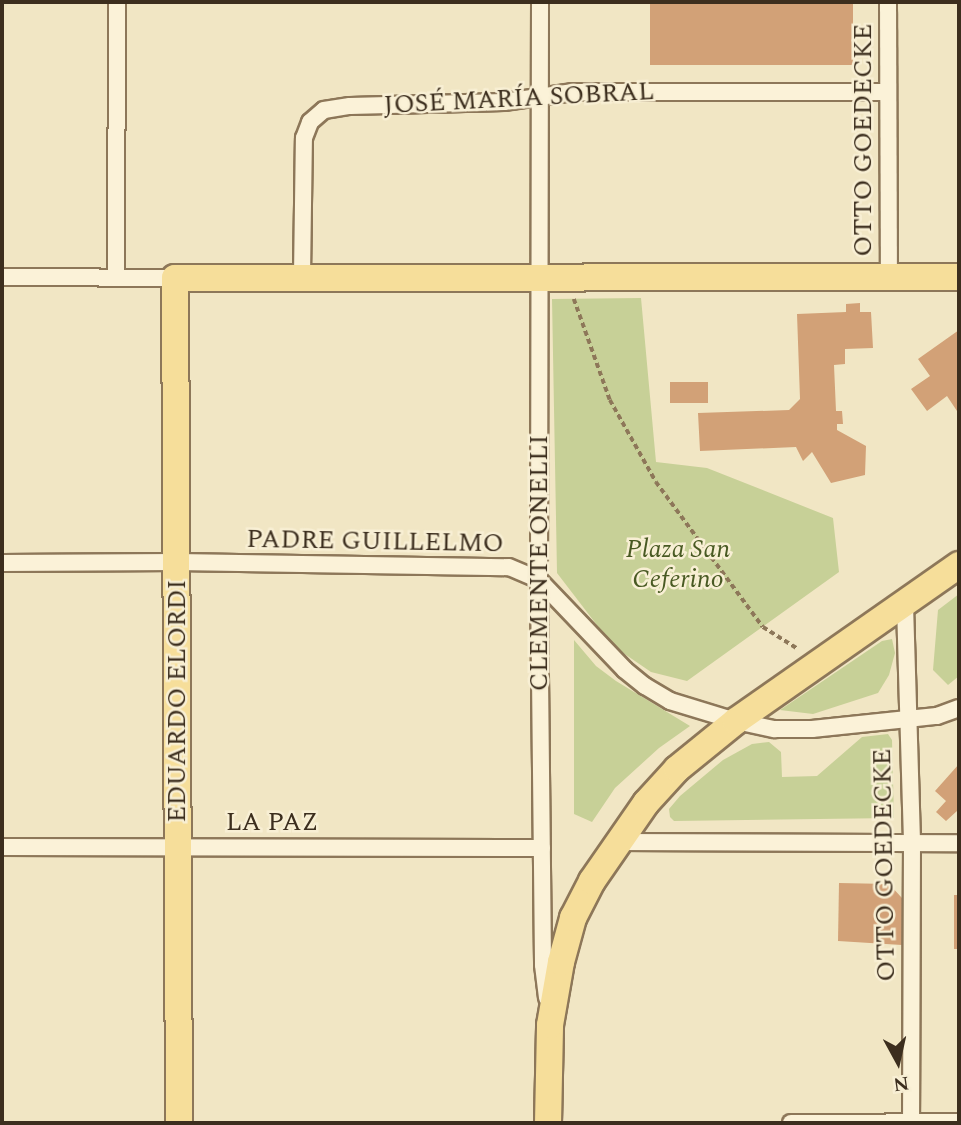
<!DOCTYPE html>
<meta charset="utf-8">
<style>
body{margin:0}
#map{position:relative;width:961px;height:1125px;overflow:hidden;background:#f1e6c4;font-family:Spectral,serif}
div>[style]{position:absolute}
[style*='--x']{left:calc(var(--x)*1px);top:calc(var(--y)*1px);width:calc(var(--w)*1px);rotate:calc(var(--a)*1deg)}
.green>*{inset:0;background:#c7d097}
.building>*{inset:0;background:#d2a177;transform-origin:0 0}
.path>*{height:3.5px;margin-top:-1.75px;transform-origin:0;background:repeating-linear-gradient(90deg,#8d7759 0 5px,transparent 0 8.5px)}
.roads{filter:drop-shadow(2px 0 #8d7759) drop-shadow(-2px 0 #8d7759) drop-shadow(0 2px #8d7759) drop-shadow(0 -2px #8d7759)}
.minor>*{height:16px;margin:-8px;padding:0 8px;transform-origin:8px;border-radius:8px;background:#fbf2d8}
.primary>*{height:26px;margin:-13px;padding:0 13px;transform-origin:13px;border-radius:13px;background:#f6de9a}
span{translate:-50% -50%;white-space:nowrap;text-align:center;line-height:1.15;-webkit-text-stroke:5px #f8efd4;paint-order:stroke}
.street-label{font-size:26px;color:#3c2e1e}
.park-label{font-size:26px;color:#495a23;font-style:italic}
.frame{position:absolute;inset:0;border:4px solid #3c2e1e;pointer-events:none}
.north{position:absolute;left:863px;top:1027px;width:70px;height:70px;-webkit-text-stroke:5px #f8efd4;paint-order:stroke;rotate:172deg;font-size:19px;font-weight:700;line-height:28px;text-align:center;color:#3c2e1e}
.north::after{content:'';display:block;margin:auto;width:24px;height:32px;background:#3c2e1e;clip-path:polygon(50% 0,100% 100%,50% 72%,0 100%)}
</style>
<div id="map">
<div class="green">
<div style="clip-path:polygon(641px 298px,656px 462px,707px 468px,833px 518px,839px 572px,687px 681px,651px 672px,613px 646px,557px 573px,552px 299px)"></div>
<div style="clip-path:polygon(959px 594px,959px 676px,948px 685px,933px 670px,938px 610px)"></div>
<div style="clip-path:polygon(892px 639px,895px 653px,889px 675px,878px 693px,813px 714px,780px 710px,882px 641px)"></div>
<div style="clip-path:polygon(574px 640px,596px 666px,616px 681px,690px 726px,659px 748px,615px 788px,592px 822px,574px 814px)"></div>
<div style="clip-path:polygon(888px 734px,892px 740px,894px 818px,674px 821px,670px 817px,669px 809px,680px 796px,723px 760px,752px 744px,769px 742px,781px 752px,782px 777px,817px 776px,862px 737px)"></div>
</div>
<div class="building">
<div style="left:650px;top:2px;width:203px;height:63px"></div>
<div style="clip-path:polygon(860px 303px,860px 312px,871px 312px,873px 348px,845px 349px,845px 364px,834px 365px,836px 411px,842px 411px,843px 424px,837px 424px,837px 430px,866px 446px,865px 475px,831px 483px,812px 452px,803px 461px,796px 447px,700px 451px,698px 413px,789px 410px,800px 399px,797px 314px,846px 312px,846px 304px)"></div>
<div style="clip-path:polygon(959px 330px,959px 414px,947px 396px,927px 411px,911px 389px,930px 376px,918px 359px)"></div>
<div style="left:708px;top:382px;width:21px;height:38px;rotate:90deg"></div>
<div style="clip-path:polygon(959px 764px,959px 814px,957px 811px,946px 821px,936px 812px,946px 801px,935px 791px)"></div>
<div style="clip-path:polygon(839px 883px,889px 884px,902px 898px,902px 945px,838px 941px)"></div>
<div style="left:959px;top:895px;width:54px;height:5px;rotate:90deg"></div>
</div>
<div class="path">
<div style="--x:574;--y:299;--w:107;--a:70.4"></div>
<div style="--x:610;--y:400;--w:94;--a:60.7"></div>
<div style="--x:656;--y:482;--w:180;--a:53.6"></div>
<div style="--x:763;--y:627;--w:41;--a:32.2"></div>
</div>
<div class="roads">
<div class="minor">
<div style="--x:540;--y:2;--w:578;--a:90.1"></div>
<div style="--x:539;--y:580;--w:385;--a:89.4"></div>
<div style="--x:543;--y:965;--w:33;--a:83"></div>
<div style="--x:888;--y:2;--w:276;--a:89.8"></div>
<div style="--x:302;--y:276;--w:138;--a:-89.2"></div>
<div style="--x:304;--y:138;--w:17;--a:-69"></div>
<div style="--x:310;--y:122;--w:18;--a:-41"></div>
<div style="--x:324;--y:110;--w:26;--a:-9"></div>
<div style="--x:350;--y:106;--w:154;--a:-1.5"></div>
<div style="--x:504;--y:102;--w:70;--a:-8.2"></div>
<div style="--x:573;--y:92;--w:315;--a:0"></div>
<div style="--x:2;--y:277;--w:173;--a:0.3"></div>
<div style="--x:116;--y:278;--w:276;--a:-89.8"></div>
<div style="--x:2;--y:563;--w:175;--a:-0.3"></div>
<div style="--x:177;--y:562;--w:332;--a:0.9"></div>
<div style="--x:509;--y:567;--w:33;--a:23"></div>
<div style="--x:539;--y:580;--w:124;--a:46.3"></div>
<div style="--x:625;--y:670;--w:26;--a:39"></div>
<div style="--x:645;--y:686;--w:29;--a:31"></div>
<div style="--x:670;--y:701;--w:69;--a:16.9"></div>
<div style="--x:736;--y:721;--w:40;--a:12"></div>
<div style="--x:775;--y:729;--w:37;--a:0"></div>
<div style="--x:812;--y:729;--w:96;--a:-6"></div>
<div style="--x:907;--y:719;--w:30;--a:-6"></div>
<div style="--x:937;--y:716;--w:23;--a:-20"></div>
<div style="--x:905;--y:605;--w:238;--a:88.3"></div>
<div style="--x:912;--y:843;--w:280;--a:90.2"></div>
<div style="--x:618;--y:842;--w:341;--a:0.2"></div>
<div style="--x:2;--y:847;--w:540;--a:0.11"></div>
<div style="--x:791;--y:1123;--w:168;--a:-0.3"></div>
</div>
<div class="primary">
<div style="--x:179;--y:1123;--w:845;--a:-90.27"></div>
<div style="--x:175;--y:278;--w:784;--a:-0.07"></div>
<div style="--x:548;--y:1123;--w:98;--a:-88.8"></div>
<div style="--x:550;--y:1025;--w:64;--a:-80.1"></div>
<div style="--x:561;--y:962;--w:46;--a:-74.7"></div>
<div style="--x:573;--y:918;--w:42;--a:-62.8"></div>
<div style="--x:592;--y:881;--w:95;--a:-55.3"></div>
<div style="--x:646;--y:803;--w:46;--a:-47.6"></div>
<div style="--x:677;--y:769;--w:76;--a:-39.1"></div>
<div style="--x:736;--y:721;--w:272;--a:-35"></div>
</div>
</div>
<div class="street-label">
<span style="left:519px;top:99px;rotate:-3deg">JOSÉ MARÍA SOBRAL</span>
<span style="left:864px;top:140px;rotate:-90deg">OTTO GOEDECKE</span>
<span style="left:375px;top:542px;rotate:1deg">PADRE GUILLELMO</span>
<span style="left:540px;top:563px;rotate:-90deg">CLEMENTE ONELLI</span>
<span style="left:178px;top:701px;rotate:-90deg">EDUARDO ELORDI</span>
<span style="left:272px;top:823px">LA PAZ</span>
<span style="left:885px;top:865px;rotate:-91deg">OTTO GOEDECKE</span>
</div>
<div class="park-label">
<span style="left:678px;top:565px">Plaza San<br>Ceferino</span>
</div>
<div class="frame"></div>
<div class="north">N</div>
</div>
